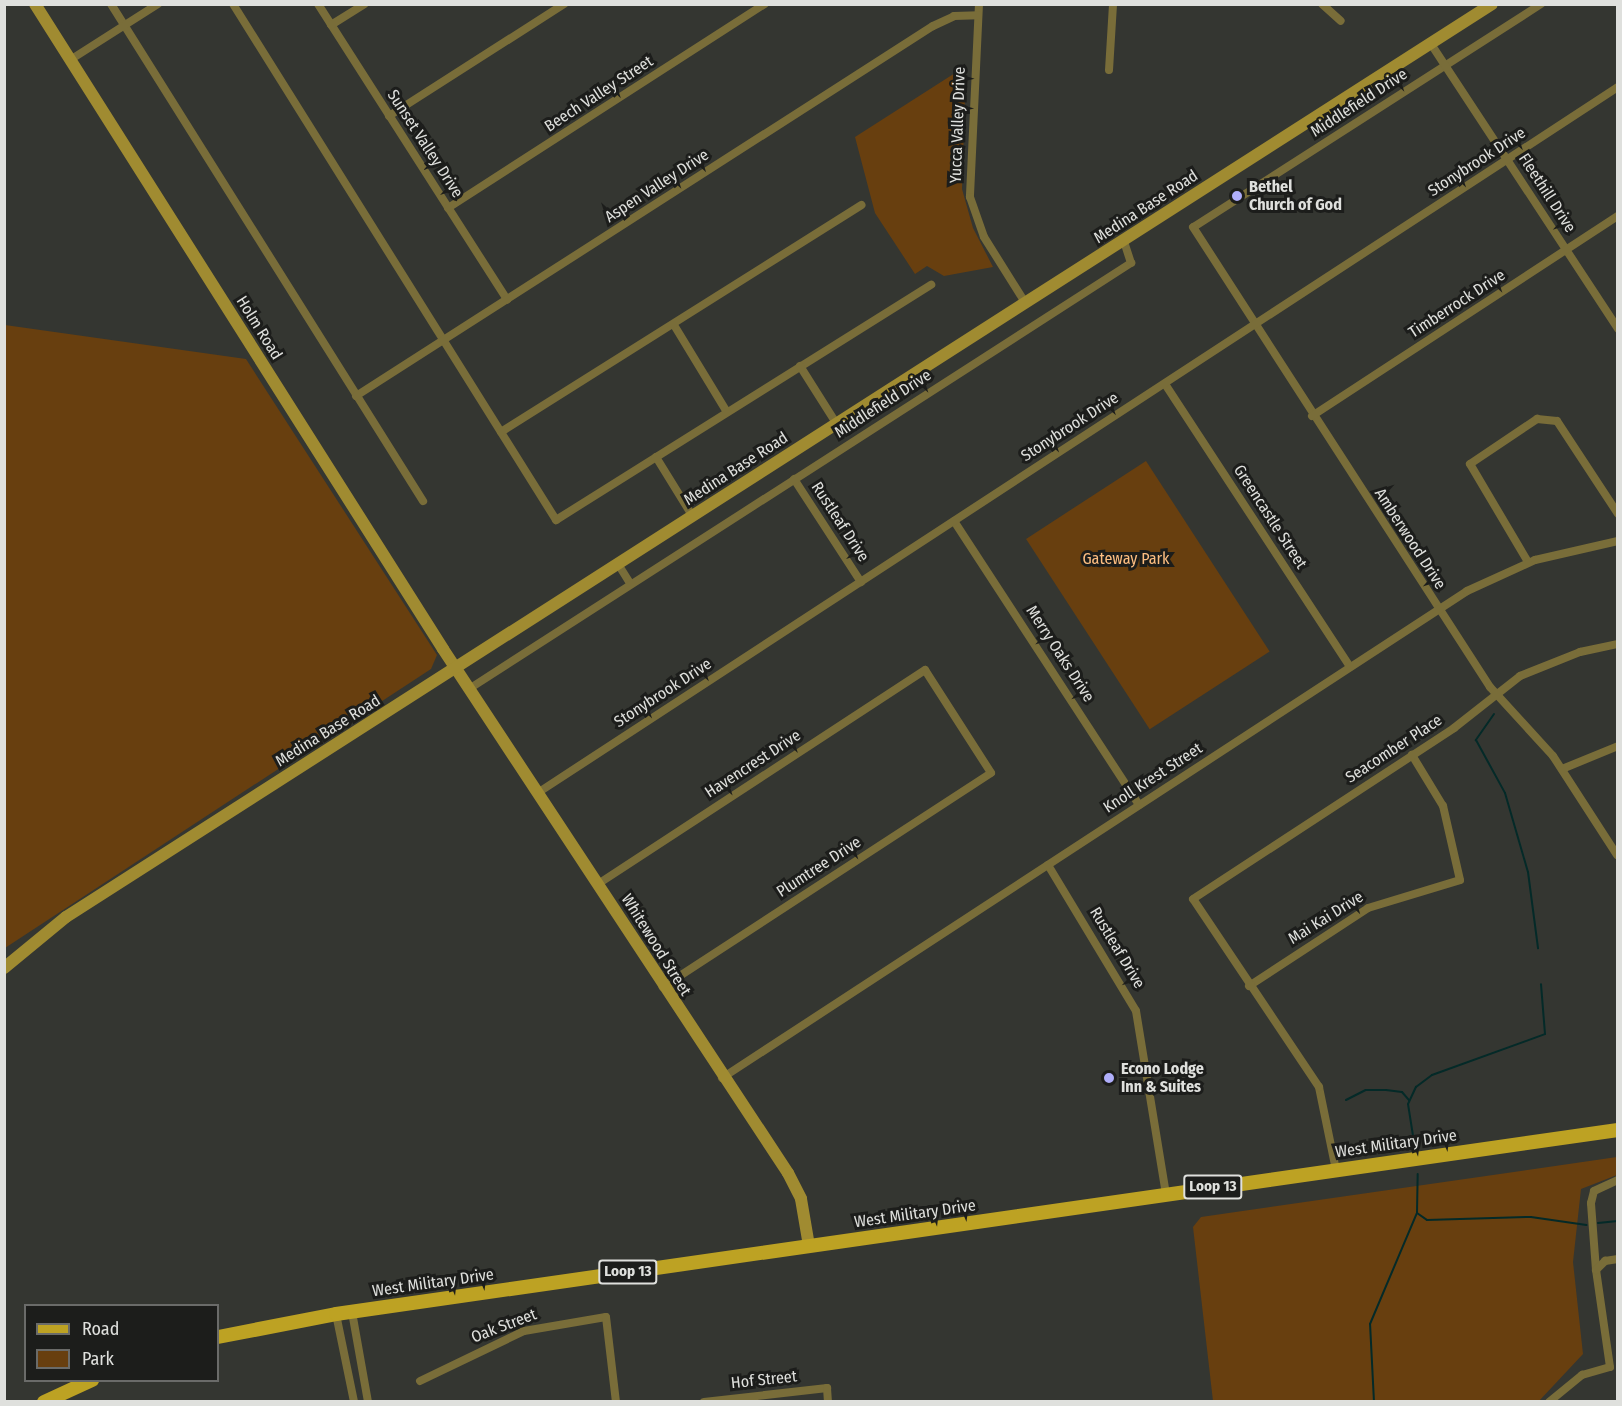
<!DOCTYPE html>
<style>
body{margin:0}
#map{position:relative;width:1622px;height:1406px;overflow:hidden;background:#343631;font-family:"Fira Sans Condensed",sans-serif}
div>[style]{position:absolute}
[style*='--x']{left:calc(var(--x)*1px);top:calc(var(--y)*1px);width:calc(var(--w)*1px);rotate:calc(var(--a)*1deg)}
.green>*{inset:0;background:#683f0f;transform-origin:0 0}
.stream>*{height:2px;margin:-1px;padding:0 1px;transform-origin:1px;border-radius:1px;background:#042a28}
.street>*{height:8px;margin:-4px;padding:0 4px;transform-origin:4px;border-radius:4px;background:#796d39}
.secondary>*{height:12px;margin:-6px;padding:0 6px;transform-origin:6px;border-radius:6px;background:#a08b31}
.primary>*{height:14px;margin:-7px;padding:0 7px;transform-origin:7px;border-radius:7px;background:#bda223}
.dots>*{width:16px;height:16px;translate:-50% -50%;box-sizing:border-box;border:3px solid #1c1d1b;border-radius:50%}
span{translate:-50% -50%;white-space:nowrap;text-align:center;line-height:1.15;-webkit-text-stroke:6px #1c1d1b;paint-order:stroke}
.shield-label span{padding:2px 4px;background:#1c1d1b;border:2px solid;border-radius:4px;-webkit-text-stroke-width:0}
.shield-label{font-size:15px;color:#dfe0dd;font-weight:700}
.street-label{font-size:16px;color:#dfe0dd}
.poi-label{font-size:16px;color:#dfe0dd;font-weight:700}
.left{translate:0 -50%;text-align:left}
.park-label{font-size:16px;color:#fdbe81}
.frame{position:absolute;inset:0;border:6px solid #dfe0dd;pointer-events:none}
.legend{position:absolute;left:24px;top:1304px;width:195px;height:78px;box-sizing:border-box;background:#1c1d1b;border:2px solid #6a6b69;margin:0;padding:8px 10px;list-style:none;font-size:18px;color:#dfe0dd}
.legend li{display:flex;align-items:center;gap:12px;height:30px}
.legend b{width:30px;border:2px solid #6a6b69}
</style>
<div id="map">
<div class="green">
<div style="clip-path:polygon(966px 66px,962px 189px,973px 228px,993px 267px,944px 276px,927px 266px,915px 274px,875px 213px,855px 137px)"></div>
<div style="clip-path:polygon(5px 325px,246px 359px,437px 655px,431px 669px,5px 948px)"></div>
<div style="left:1146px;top:461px;width:227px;height:143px;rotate:57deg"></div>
<div style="clip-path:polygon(1617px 1157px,1617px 1175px,1581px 1189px,1573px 1262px,1583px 1354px,1539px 1401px,1213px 1401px,1193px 1227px,1201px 1217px)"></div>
</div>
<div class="stream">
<div style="--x:1494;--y:714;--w:32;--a:125"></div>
<div style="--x:1476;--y:740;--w:60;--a:61.3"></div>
<div style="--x:1505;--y:793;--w:82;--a:73.8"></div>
<div style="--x:1528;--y:872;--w:77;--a:82.5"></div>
<div style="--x:1346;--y:1100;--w:22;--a:-27"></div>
<div style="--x:1366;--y:1090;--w:20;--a:0"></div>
<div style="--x:1386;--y:1090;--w:16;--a:7"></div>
<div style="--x:1402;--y:1092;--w:11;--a:49"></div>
<div style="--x:1414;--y:1142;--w:38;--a:-99"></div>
<div style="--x:1408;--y:1104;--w:19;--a:-65"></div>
<div style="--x:1416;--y:1087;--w:20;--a:-37"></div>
<div style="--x:1432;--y:1075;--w:120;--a:-19.9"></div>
<div style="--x:1545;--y:1034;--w:50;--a:-94.6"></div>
<div style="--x:1417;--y:1213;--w:39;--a:-89"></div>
<div style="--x:1598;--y:1223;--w:20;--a:-6"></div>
<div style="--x:1374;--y:1402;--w:78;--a:-92.9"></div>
<div style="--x:1370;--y:1324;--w:121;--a:-67.1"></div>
<div style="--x:1417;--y:1213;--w:12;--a:35"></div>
<div style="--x:1427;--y:1220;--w:104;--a:-1.7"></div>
<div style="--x:1531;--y:1217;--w:56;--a:8.3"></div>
</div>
<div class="street">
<div style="--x:111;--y:4;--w:587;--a:57.88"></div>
<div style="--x:233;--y:4;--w:609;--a:57.95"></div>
<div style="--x:556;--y:520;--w:443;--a:-32.1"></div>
<div style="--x:318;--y:4;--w:351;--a:57.4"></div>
<div style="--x:979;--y:4;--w:193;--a:92.7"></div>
<div style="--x:970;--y:197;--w:42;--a:70.7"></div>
<div style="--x:984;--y:237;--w:79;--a:57.9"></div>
<div style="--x:1322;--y:4;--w:25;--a:42"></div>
<div style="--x:1541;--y:4;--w:413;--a:147.3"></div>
<div style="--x:1193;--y:227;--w:548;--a:57.15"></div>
<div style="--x:1490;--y:687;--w:93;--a:47.6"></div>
<div style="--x:1553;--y:756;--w:118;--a:57.1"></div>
<div style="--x:331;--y:25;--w:39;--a:-32"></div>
<div style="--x:1431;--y:44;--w:341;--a:56.7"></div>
<div style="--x:70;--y:60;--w:104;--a:-32.5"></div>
<div style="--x:1109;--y:70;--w:66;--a:-86.5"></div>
<div style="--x:389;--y:116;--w:208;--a:-32.6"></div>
<div style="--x:448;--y:208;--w:377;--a:-32.8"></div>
<div style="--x:674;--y:325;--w:102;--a:58.7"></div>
<div style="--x:800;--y:366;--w:67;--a:57.7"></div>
<div style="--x:1165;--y:384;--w:338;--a:56.8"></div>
<div style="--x:356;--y:396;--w:685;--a:-32.67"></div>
<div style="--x:933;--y:26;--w:23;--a:-25"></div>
<div style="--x:954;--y:16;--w:24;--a:-2"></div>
<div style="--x:1312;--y:416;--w:366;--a:-33.2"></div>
<div style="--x:501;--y:432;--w:426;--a:-32.2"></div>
<div style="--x:656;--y:457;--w:70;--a:58.3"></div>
<div style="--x:794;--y:479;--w:123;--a:57"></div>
<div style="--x:954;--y:521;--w:339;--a:56.9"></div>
<div style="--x:1528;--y:562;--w:114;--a:-120.6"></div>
<div style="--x:1470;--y:464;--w:81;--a:-33.9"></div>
<div style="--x:1537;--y:419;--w:20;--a:6"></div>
<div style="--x:1557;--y:421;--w:111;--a:56.7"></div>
<div style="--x:618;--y:564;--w:22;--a:58"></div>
<div style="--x:472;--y:687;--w:784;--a:-32.76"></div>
<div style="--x:1131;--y:263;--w:23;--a:-108"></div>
<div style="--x:1562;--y:769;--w:61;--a:-22.3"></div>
<div style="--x:539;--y:792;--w:1289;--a:-33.16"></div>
<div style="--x:1048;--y:865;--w:170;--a:58.9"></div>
<div style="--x:1136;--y:1011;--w:186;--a:80.7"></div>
<div style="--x:598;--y:884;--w:391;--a:-33.2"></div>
<div style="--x:925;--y:670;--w:122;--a:57.3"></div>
<div style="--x:991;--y:773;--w:392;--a:146.9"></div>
<div style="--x:1249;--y:986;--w:142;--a:-33.2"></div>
<div style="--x:1368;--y:908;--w:96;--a:-16.9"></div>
<div style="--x:1460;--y:880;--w:76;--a:-102.9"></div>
<div style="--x:1443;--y:806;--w:60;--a:-121.3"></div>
<div style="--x:722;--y:1078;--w:890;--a:-33.17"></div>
<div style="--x:1467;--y:591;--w:75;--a:-24.5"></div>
<div style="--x:1535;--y:560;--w:85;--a:-12.9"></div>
<div style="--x:1336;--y:1170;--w:85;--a:-101.6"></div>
<div style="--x:1319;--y:1087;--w:226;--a:-123.8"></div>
<div style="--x:1193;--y:899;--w:312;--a:-33.2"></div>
<div style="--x:1454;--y:728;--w:84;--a:-38.2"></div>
<div style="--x:1520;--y:676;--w:65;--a:-21.8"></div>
<div style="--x:1580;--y:652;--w:39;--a:-12"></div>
<div style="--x:1596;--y:1270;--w:67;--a:-94.3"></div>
<div style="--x:1591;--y:1203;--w:12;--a:-76"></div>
<div style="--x:1594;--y:1191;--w:26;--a:-25"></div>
<div style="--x:352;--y:1312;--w:91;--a:79.9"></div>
<div style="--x:336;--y:1314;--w:90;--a:78.4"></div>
<div style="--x:420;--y:1381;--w:115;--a:-25.7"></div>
<div style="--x:524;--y:1331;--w:83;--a:-9.7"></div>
<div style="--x:606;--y:1317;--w:86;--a:83.3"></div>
<div style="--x:704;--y:1402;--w:124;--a:-6.5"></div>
<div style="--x:827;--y:1388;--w:14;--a:86"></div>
<div style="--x:1549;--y:1402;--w:43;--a:-39.3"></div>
<div style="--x:1582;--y:1375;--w:29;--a:-16"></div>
<div style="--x:1610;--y:1367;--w:98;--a:-98.2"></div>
<div style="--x:1596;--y:1270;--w:13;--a:-45"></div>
<div style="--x:1605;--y:1261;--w:13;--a:-9"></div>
</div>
<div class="secondary">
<div style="--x:35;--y:4;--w:763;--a:57.68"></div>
<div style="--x:443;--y:649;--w:627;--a:56.64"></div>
<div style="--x:788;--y:1173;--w:29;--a:63"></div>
<div style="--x:801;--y:1199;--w:48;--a:80.3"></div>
<div style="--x:4;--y:968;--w:80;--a:-39.4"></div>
<div style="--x:66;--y:917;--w:1693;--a:-32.63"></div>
</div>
<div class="primary">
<div style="--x:218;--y:1337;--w:120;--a:-11"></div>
<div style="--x:336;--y:1314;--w:1295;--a:-8.17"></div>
<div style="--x:44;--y:1402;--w:53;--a:-24.6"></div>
</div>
<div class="dots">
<div style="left:1237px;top:196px;background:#afaefa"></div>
<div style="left:1109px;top:1078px;background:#afaefa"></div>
</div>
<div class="shield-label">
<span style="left:1213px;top:1187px">Loop 13</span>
<span style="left:628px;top:1272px">Loop 13</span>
</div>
<div class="street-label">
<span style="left:599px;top:94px;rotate:-33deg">Beech Valley Street</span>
<span style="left:1359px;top:103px;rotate:-33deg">Middlefield Drive</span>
<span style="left:958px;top:125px;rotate:-88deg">Yucca Valley Drive</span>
<span style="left:425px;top:144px;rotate:57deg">Sunset Valley Drive</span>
<span style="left:1477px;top:162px;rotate:-33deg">Stonybrook Drive</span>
<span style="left:657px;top:186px;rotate:-33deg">Aspen Valley Drive</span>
<span style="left:1547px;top:193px;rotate:57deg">Fleethill Drive</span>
<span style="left:1146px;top:207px;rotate:-33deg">Medina Base Road</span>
<span style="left:1457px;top:304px;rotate:-33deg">Timberrock Drive</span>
<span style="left:259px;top:328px;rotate:58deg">Holm Road</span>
<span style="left:883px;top:404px;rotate:-33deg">Middlefield Drive</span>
<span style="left:1070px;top:427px;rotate:-33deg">Stonybrook Drive</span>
<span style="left:736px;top:469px;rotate:-33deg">Medina Base Road</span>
<span style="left:1270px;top:517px;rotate:57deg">Greencastle Street</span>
<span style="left:840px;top:522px;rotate:57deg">Rustleaf Drive</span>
<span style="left:1410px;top:539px;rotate:57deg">Amberwood Drive</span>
<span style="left:1060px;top:654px;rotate:57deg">Merry Oaks Drive</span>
<span style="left:663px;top:693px;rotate:-33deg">Stonybrook Drive</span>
<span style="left:328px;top:731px;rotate:-32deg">Medina Base Road</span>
<span style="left:1394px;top:749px;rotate:-33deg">Seacomber Place</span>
<span style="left:753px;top:764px;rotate:-33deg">Havencrest Drive</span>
<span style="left:1153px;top:778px;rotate:-33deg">Knoll Krest Street</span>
<span style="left:819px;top:867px;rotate:-33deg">Plumtree Drive</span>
<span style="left:1326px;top:918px;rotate:-32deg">Mai Kai Drive</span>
<span style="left:656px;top:945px;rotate:58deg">Whitewood Street</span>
<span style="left:1117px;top:948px;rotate:59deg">Rustleaf Drive</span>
<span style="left:1396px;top:1144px;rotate:-8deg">West Military Drive</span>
<span style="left:915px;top:1214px;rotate:-8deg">West Military Drive</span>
<span style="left:433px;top:1283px;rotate:-8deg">West Military Drive</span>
<span style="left:504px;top:1326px;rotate:-21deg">Oak Street</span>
<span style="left:764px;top:1380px;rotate:-6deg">Hof Street</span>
</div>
<div class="poi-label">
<span class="left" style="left:1249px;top:196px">Bethel<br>Church of God</span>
<span class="left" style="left:1121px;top:1078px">Econo Lodge<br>Inn &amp; Suites</span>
</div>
<div class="park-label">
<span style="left:1126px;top:559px">Gateway Park</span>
</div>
<div class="frame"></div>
<ul class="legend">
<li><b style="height:8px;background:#bda223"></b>Road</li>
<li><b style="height:16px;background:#683f0f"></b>Park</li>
</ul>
</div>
